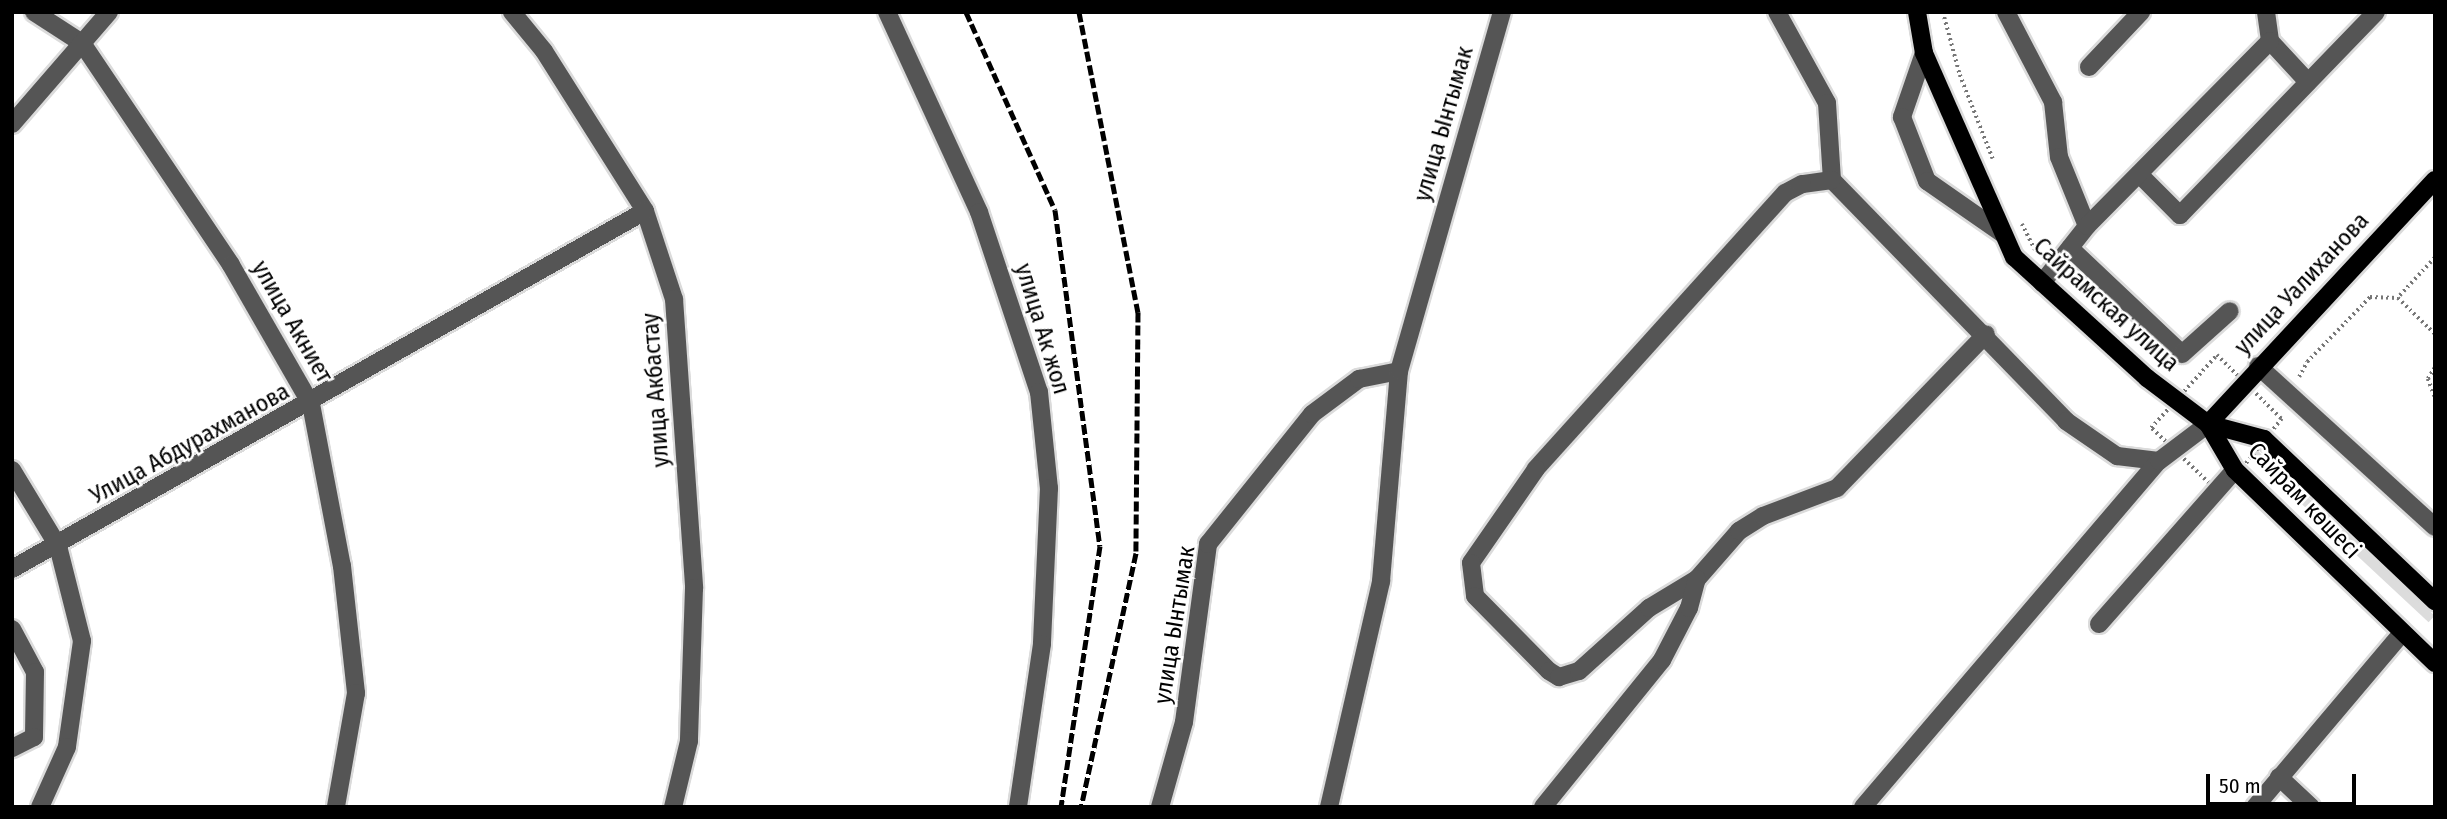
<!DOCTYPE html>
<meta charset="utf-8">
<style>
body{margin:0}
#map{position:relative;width:2447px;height:819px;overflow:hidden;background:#fff;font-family:"Fira Sans Condensed",sans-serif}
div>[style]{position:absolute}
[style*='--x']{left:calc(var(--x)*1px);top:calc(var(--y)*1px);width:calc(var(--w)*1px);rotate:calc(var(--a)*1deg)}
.green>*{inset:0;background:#dcdcdc;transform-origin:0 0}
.path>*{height:3.5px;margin-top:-1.75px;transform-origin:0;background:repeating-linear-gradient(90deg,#777 0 2px,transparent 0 5.5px)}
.roads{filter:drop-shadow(2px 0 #dbdbdb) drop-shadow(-2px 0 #dbdbdb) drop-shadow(0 2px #dbdbdb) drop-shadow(0 -2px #dbdbdb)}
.minor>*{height:18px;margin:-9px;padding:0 9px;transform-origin:9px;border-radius:9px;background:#555}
.major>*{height:18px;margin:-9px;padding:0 9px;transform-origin:9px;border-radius:9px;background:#000}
.rail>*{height:5px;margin-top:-2.5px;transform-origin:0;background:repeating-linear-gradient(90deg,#000 0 10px,transparent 0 13.5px)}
span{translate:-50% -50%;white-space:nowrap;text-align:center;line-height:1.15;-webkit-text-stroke:5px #fff;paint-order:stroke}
.street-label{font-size:24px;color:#000}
.frame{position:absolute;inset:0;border:14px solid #000;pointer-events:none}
.scale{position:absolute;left:2206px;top:774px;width:150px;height:32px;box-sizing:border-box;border:4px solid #000;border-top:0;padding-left:9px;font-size:21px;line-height:24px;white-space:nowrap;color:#000;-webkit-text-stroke:5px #fff;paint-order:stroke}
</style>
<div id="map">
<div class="green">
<div style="left:2257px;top:450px;width:243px;height:9px;rotate:43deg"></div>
</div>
<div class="path">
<div style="--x:1943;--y:12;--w:65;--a:74.9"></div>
<div style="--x:1960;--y:75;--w:90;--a:68.6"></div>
<div style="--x:2022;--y:224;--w:30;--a:63"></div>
<div style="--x:2435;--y:258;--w:54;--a:132.8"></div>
<div style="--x:2398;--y:298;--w:52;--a:44.2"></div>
<div style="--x:2217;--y:355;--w:91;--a:44.6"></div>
<div style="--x:2282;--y:419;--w:97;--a:128.8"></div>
<div style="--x:2221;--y:495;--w:97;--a:-136.3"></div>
<div style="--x:2151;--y:428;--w:98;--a:-47.9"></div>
<div style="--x:2435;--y:368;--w:13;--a:122"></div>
<div style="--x:2428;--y:379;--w:19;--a:69"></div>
<div style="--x:2299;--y:377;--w:17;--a:-62"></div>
<div style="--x:2307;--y:362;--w:91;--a:-45.9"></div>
<div style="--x:2370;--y:297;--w:28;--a:2"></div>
</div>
<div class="roads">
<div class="minor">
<div style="--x:34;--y:12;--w:57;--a:32.9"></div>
<div style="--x:82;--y:43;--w:267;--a:56.1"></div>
<div style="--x:231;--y:265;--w:160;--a:60.1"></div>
<div style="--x:311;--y:404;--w:165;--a:79.2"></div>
<div style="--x:342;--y:566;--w:128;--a:83.7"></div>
<div style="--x:356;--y:693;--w:116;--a:100"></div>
<div style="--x:512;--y:12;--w:50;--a:50.6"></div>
<div style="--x:544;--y:51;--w:189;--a:57.7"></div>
<div style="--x:645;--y:211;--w:93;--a:71.8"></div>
<div style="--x:674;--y:299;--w:290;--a:86"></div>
<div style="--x:694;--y:588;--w:153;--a:91.9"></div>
<div style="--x:689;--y:741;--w:68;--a:103.6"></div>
<div style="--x:887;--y:12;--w:220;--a:65.3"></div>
<div style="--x:979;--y:212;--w:190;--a:71.6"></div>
<div style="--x:1039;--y:392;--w:97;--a:84.1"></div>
<div style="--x:1049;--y:488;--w:156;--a:92.6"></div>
<div style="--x:1042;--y:644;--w:165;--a:98.4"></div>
<div style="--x:1777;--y:12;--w:104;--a:61.2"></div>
<div style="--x:1827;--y:103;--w:77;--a:86.3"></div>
<div style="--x:1832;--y:180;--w:336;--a:45.8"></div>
<div style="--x:2066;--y:421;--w:62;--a:34.5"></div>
<div style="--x:2117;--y:456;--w:42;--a:6.8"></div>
<div style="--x:2006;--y:12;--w:102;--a:62.4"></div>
<div style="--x:2053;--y:102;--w:55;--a:83.8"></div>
<div style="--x:2059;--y:157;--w:74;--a:67.9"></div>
<div style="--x:2266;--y:12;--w:29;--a:82"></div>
<div style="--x:2270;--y:41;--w:56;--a:47.2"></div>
<div style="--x:1924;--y:53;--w:68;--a:109"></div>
<div style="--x:1902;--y:117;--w:69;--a:68.7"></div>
<div style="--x:1927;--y:181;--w:93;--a:34.9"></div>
<div style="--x:2089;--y:67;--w:76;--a:-46.6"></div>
<div style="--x:12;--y:124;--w:148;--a:-49.1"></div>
<div style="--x:2139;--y:174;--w:58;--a:45"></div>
<div style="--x:2180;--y:215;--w:282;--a:-46"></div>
<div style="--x:1832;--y:180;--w:30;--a:172"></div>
<div style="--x:1802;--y:184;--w:19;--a:152"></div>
<div style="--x:1785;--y:193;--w:372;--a:132.1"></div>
<div style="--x:1536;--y:469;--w:114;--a:124.7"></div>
<div style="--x:1471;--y:563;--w:33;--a:83"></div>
<div style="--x:1475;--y:596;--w:105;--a:45.4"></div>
<div style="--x:1549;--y:671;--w:12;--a:31"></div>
<div style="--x:1559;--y:677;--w:21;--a:-17"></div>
<div style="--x:1579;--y:671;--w:94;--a:-42"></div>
<div style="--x:1649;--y:608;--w:56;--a:-31.1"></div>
<div style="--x:1697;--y:579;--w:64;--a:-48.8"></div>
<div style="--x:1739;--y:531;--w:28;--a:-32"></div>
<div style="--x:1763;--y:516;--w:79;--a:-20.7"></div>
<div style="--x:1837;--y:488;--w:214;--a:-45.9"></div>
<div style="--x:2070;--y:248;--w:154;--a:43.4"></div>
<div style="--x:2182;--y:354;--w:64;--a:-41.9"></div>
<div style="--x:2042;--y:283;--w:73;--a:-51.7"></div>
<div style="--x:2087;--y:226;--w:260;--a:-45.3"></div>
<div style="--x:2258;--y:366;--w:239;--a:42.3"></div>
<div style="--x:12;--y:470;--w:89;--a:58.8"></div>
<div style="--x:58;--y:546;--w:98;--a:75.8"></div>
<div style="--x:82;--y:641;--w:107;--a:98.1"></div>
<div style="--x:67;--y:747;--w:66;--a:114.2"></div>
<div style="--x:12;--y:569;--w:727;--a:-29.49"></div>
<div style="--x:2099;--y:624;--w:205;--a:-48.6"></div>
<div style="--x:12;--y:629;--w:49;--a:61.9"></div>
<div style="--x:35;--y:672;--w:65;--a:90.9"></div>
<div style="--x:34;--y:737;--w:25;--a:153"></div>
<div style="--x:2279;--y:777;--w:44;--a:43.2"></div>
<div style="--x:1160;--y:807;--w:88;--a:-74.2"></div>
<div style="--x:1184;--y:722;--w:180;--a:-82.3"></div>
<div style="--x:1208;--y:544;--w:166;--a:-51.3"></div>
<div style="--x:1312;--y:414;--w:59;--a:-36.7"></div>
<div style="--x:1359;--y:379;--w:41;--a:-11.3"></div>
<div style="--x:1329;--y:807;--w:232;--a:-77"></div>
<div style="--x:1381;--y:581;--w:211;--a:-85.1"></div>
<div style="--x:1399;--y:371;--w:373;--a:-74"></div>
<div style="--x:1543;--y:807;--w:189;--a:-51"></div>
<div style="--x:1662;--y:660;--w:59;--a:-62.6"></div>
<div style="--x:1689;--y:608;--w:30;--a:-75"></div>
<div style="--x:1863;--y:807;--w:455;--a:-49.5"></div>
<div style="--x:2159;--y:461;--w:61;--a:-37.1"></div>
<div style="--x:2255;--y:807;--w:228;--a:-49.8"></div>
</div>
<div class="major">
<div style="--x:1917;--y:12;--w:42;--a:80.3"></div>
<div style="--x:1924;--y:53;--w:223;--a:66.2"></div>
<div style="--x:2014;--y:257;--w:180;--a:42.3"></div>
<div style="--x:2147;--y:378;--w:76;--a:37"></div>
<div style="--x:2208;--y:424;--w:58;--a:15"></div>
<div style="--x:2264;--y:439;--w:236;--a:43.5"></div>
<div style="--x:2208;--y:424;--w:333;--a:-47.1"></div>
<div style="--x:2208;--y:424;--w:53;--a:59.6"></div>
<div style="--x:2235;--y:470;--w:278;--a:44"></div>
</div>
</div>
<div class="rail">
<div style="--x:966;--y:12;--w:217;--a:65.8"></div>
<div style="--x:1055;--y:210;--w:339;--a:82.4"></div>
<div style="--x:1100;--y:546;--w:264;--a:98.5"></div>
<div style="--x:1079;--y:12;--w:306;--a:78.9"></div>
<div style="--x:1138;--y:312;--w:241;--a:90.5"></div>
<div style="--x:1136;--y:553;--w:260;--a:102.2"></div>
</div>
<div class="street-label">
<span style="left:1444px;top:124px;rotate:-74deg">улица Ынтымак</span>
<span style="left:2302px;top:284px;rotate:-47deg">улица Уалиханова</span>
<span style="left:2106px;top:305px;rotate:42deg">Сайрамская улица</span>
<span style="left:292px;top:322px;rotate:60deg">улица Акниет</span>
<span style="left:1042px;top:329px;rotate:73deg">улица Ак жол</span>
<span style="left:656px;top:390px;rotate:-94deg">улица Акбастау</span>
<span style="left:190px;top:444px;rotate:-29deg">Улица Абдурахманова</span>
<span style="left:2304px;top:501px;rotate:46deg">Сайрам көшесі</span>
<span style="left:1175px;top:625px;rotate:-81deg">улица Ынтымак</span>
</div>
<div class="frame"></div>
<div class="scale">50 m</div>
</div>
